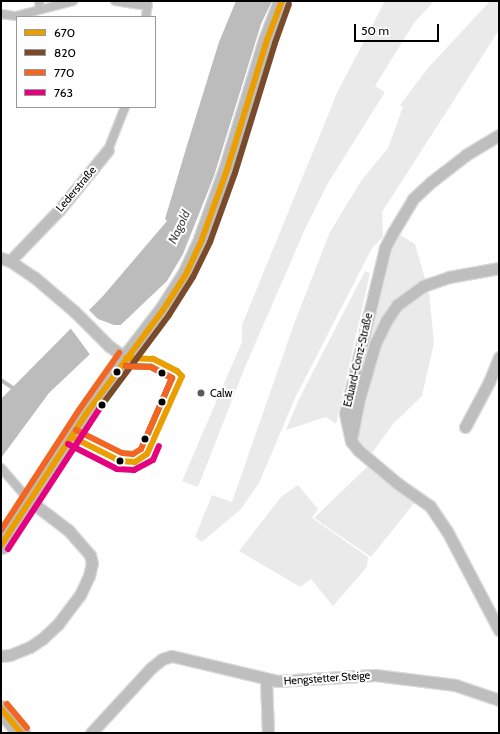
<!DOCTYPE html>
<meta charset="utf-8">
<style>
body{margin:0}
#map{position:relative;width:500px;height:734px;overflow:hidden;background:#fff;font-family:Cabin,sans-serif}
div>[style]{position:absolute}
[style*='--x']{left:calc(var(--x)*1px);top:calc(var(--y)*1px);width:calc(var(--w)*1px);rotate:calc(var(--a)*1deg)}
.green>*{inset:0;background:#eaeaea}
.water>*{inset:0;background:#bcbcbc}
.pier>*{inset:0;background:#fff}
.stream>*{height:3.5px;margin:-1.75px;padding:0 1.75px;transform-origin:1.75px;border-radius:1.75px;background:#bcbcbc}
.roads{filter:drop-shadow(1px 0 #dbdbdb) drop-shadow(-1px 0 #dbdbdb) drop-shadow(0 1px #dbdbdb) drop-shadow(0 -1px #dbdbdb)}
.pedestrian>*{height:8px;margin:-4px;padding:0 4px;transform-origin:4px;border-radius:4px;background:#bebebe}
.minor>*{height:11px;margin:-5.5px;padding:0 5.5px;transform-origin:5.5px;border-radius:5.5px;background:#bebebe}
.primary>*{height:17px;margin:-8.5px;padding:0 8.5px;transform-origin:8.5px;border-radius:8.5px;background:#bdbdbd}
.bus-1>*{height:6px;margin:-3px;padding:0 3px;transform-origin:3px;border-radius:3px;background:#eb9e00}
.bus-2>*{height:6px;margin:-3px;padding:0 3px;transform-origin:3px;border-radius:3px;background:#7a4b2a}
.bus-3>*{height:6px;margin:-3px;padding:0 3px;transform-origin:3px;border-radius:3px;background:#f26522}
.bus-4>*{height:6px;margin:-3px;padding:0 3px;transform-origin:3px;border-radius:3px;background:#e5007d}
.dots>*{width:11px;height:11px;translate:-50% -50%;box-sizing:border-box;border:2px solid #fff;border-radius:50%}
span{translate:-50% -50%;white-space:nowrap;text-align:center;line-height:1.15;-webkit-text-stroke:4px #fff;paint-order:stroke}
.street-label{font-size:11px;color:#000}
.poi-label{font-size:11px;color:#000}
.left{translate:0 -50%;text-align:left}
.water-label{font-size:12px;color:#404040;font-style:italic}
.frame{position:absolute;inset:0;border:2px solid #000;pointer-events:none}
.legend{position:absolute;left:16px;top:16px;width:140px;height:92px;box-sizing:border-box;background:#fff;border:1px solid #999;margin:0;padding:5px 7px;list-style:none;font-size:12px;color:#000}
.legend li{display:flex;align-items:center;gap:8px;height:20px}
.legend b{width:20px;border:1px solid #999}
.scale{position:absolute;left:354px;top:24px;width:85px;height:18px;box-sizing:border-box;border:2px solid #000;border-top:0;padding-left:5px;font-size:12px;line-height:14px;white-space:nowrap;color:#000;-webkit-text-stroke:3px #fff;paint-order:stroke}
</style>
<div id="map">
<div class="green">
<div style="clip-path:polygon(385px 1px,434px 1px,414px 23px,375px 86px,385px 92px,328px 183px,305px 229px,245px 367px,198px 487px,182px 481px,242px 342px,242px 325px,337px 93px)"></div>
<div style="clip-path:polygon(490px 1px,499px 1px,499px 30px,382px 212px,383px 237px,372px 248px,295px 398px,259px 483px,241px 509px,202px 542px,195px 537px,212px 495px,232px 502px,294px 324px,330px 232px,361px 181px,388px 148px,403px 107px,400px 105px,428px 68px)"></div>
<div style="clip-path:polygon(397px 233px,415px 244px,429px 292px,434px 343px,422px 396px,393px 424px,372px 453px,355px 440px,379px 346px,367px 342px,386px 253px)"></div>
<div style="clip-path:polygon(365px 271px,370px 273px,336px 424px,326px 417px,286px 430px,299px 399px)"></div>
<div style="clip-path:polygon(368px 466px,415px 502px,371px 557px,314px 518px)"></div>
<div style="clip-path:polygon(298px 485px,318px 509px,312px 518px,368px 557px,367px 567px,333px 606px,311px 579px,300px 587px,239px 551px,281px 497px)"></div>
</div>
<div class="water">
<div style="clip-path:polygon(236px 1px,272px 1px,261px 24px,214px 176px,183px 254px,167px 281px,49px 393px,1px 458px,1px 399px,103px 296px,167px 221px,165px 219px,188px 142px,219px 42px)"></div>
</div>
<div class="pier">
<div style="clip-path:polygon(87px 308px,98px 319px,114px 325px,124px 325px,91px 356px,69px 326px)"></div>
</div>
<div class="stream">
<div style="--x:1;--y:380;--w:17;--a:33"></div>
</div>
<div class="roads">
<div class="pedestrian">
<div style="--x:39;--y:1;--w:8;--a:83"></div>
<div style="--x:115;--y:1;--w:33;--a:9"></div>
<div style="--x:1;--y:14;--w:15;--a:8"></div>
<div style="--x:16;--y:16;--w:59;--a:-14.7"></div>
<div style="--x:146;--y:17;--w:15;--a:-82"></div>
<div style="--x:108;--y:150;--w:46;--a:-68.4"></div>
<div style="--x:1;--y:468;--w:44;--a:48.7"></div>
</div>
<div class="minor">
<div style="--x:499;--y:135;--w:39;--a:149"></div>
<div style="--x:466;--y:155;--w:44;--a:142.4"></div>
<div style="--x:431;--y:182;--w:25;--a:137"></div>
<div style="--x:413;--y:199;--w:39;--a:121"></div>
<div style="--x:393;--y:232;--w:18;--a:117"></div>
<div style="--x:385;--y:248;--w:170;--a:103.6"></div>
<div style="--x:345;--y:413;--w:29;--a:78"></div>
<div style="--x:351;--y:441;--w:11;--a:52"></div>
<div style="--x:358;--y:450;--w:51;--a:40.2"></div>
<div style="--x:397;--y:483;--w:40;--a:34.9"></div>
<div style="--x:430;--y:506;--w:30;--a:56"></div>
<div style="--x:447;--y:531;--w:112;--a:62.3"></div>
<div style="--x:1;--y:258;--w:9;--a:18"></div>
<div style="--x:10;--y:261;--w:29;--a:34"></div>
<div style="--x:34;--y:277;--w:52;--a:40.4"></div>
<div style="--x:74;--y:311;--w:49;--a:45"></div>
<div style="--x:109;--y:346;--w:21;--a:35"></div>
<div style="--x:10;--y:261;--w:72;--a:-46.1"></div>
<div style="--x:60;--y:209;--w:76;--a:-50.9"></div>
<div style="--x:465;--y:427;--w:51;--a:-61.9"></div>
<div style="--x:489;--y:382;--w:27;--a:-68"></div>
<div style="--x:352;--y:435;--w:33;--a:-79"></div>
<div style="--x:358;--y:403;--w:61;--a:-73.9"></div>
<div style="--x:375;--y:344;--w:25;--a:-64"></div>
<div style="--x:386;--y:321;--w:19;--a:-55"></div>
<div style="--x:397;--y:305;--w:32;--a:-36"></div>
<div style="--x:423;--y:286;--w:28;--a:-19"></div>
<div style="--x:449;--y:277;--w:51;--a:-10.2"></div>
<div style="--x:1;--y:656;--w:9;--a:-6"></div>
<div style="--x:10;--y:655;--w:22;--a:-22"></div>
<div style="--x:30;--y:647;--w:14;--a:-34"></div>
<div style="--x:42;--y:639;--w:22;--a:-43"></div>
<div style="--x:58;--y:624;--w:36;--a:-53"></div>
<div style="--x:80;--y:595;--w:21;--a:-65"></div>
<div style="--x:89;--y:576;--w:13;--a:-77"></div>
<div style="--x:92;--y:563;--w:8;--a:-104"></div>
<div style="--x:90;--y:555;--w:33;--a:-131"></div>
<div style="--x:68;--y:530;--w:48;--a:-142.7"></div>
<div style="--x:266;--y:679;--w:54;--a:87.9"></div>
<div style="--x:91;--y:733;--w:88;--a:-47.3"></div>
<div style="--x:151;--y:668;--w:14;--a:-39"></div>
<div style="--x:162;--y:659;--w:10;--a:-17"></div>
<div style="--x:172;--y:656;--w:109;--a:13.3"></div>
<div style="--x:278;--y:681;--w:97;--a:-3.5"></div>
<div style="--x:375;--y:675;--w:81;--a:7.1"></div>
<div style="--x:455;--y:685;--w:46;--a:18.8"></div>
</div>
<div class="primary">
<div style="--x:1;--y:545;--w:156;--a:-57"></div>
<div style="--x:86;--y:414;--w:69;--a:-54.5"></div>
<div style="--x:126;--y:358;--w:61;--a:-52.4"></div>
<div style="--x:163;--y:310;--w:43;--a:-57.4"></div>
<div style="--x:186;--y:274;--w:38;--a:-65"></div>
<div style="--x:202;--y:239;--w:73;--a:-70.1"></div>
<div style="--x:227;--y:170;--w:136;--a:-72.9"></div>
<div style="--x:267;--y:40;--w:42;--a:-69"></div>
<div style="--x:1;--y:709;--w:31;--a:50"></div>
</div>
</div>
<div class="bus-1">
<div style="--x:72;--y:437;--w:54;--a:26.6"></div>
<div style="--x:120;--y:461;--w:15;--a:4"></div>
<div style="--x:135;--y:462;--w:14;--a:-34"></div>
<div style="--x:147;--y:454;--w:85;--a:-65.8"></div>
<div style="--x:182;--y:376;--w:7;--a:-135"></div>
<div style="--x:177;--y:371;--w:27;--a:-153"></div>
<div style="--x:153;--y:359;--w:27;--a:-178"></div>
<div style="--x:1;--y:545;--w:156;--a:-57"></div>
<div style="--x:86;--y:414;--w:129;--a:-53.5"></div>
<div style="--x:163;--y:310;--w:43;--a:-57.4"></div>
<div style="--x:186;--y:274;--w:38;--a:-65"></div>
<div style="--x:202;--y:239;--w:73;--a:-70.1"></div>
<div style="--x:227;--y:170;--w:136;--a:-72.9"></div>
<div style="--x:267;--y:40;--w:42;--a:-69"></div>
<div style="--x:1;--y:709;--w:31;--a:50"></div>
</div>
<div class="bus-2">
<div style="--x:126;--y:366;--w:25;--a:2"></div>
<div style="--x:151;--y:367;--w:24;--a:28"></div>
<div style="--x:172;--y:378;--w:68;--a:113.5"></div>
<div style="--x:99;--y:409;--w:117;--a:-53.3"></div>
<div style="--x:169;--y:315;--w:45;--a:-57.7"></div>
<div style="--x:193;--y:277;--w:39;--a:-64"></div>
<div style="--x:210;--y:242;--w:73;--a:-70.1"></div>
<div style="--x:235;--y:173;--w:136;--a:-72.9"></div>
<div style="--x:275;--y:43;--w:41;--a:-70.3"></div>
</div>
<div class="bus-3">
<div style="--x:76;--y:430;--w:51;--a:26.6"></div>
<div style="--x:122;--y:453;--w:11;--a:5"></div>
<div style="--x:133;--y:454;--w:9;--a:-32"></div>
<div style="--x:141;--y:449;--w:77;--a:-66.4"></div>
<div style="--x:172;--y:378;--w:24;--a:-152"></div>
<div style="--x:151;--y:367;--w:25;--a:-178"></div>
<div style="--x:1;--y:530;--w:143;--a:-57"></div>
<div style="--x:79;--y:410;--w:70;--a:-54.9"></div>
<div style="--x:7;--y:704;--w:31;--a:50"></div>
</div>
<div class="bus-4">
<div style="--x:68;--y:444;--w:55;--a:27"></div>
<div style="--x:117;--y:469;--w:17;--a:3"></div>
<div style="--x:134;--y:470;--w:21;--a:-28"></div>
<div style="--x:153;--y:460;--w:15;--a:-67"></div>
<div style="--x:8;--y:549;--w:168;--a:-56.9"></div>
</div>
<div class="dots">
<div style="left:117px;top:372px;background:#000"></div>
<div style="left:162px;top:373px;background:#000"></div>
<div style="left:201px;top:393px;background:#595959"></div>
<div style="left:162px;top:402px;background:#000"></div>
<div style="left:102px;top:405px;background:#000"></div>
<div style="left:145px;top:439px;background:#000"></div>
<div style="left:120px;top:461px;background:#000"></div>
</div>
<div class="street-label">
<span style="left:76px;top:189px;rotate:-50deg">Lederstraße</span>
<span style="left:358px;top:360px;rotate:-77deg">Eduard-Conz-Straße</span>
<span style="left:327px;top:678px;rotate:-4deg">Hengstetter Steige</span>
</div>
<div class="poi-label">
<span class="left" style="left:210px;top:393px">Calw</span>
</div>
<div class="water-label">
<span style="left:179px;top:227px;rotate:-65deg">Nagold</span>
</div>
<div class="frame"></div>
<ul class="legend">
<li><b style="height:5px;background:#eb9e00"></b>670</li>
<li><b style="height:5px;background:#7a4b2a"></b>820</li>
<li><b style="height:5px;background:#f26522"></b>770</li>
<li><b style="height:5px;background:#e5007d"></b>763</li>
</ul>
<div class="scale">50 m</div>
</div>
